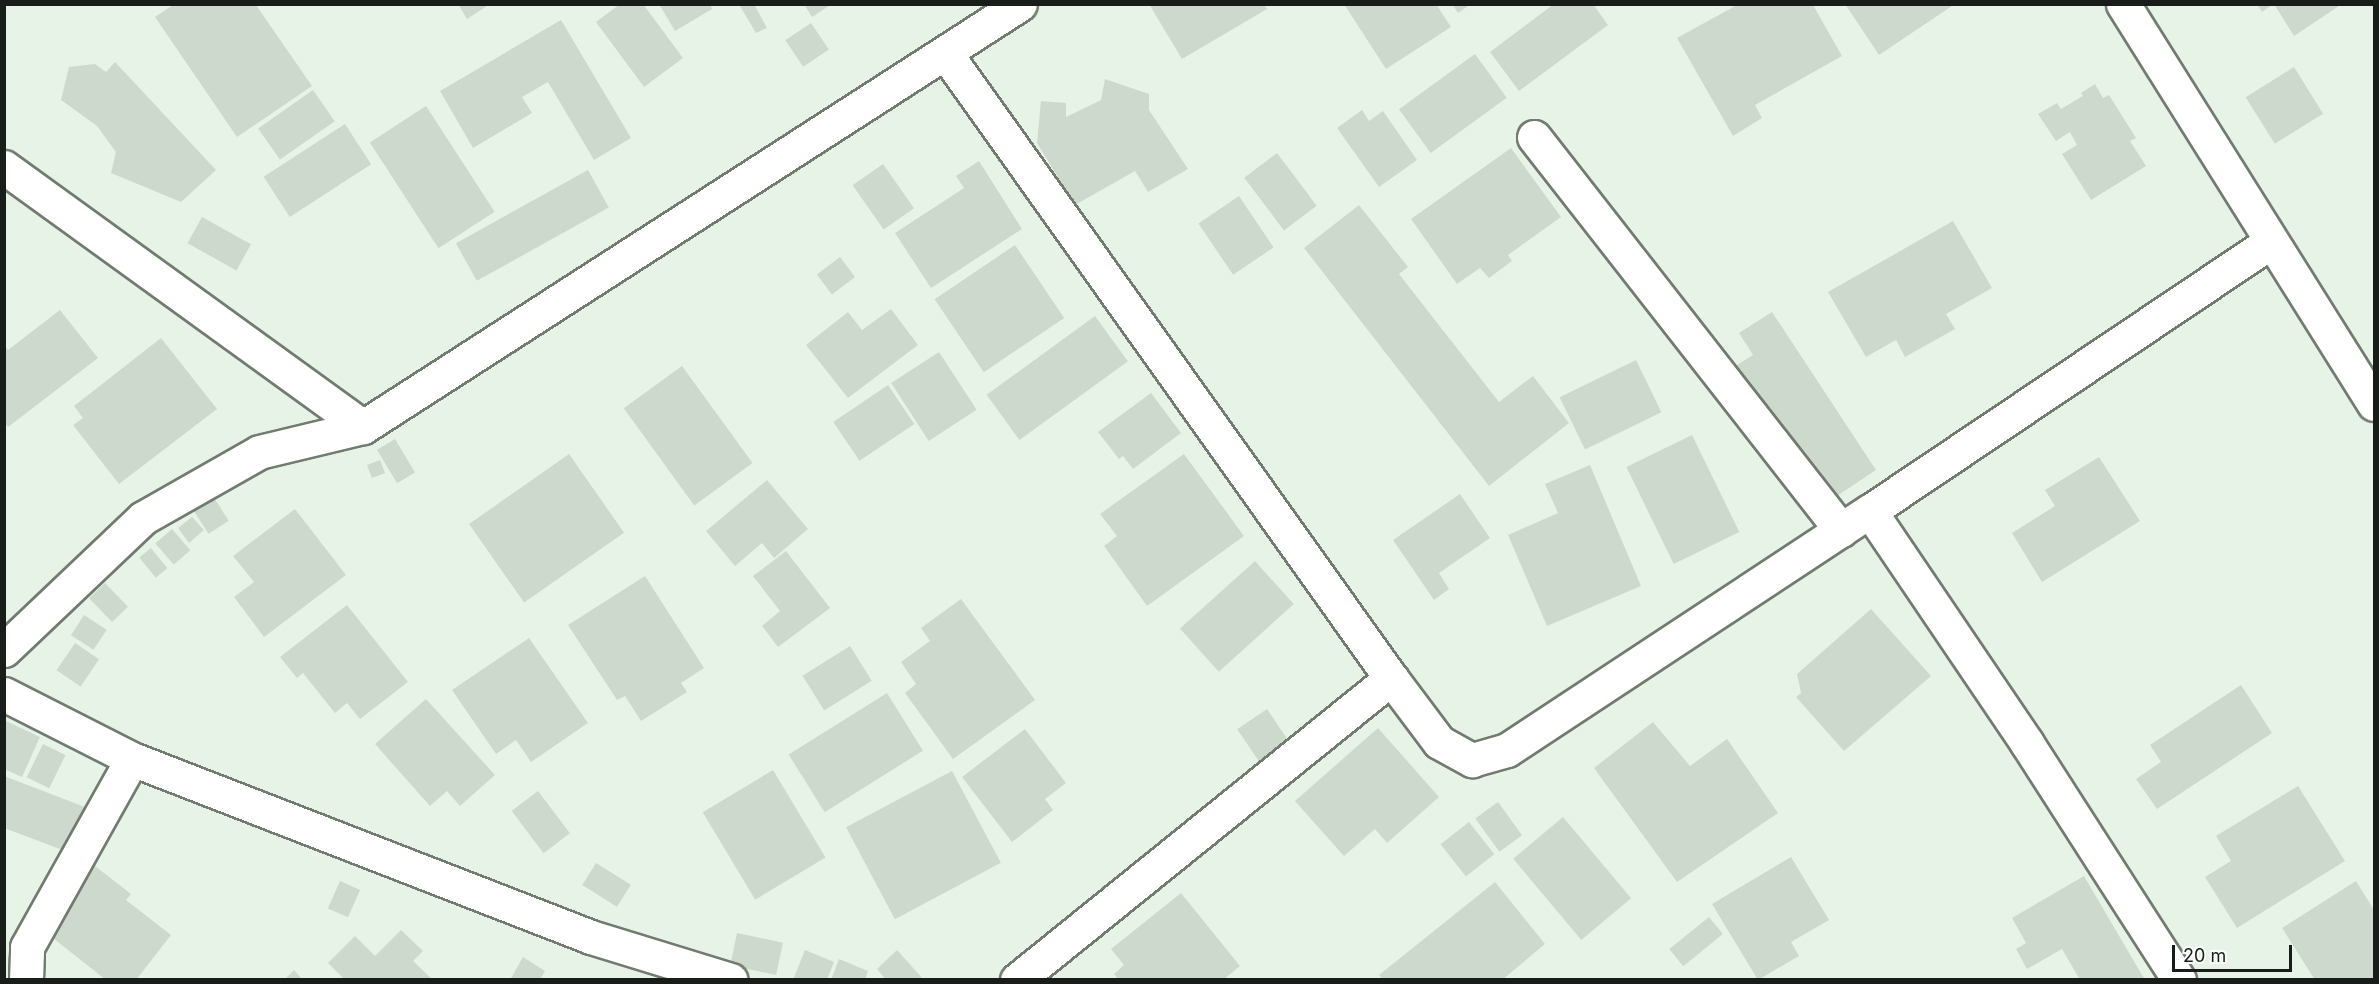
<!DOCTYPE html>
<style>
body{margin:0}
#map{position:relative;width:2379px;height:984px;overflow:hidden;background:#e8f3e8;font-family:Inter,sans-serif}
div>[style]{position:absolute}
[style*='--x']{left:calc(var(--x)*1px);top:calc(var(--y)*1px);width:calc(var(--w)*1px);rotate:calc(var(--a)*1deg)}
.building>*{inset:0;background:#ced9cd;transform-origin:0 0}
.roads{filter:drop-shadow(2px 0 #717b70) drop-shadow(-2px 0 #717b70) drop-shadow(0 2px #717b70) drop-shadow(0 -2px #717b70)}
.minor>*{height:33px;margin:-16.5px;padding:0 16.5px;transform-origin:16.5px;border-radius:16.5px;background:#fff}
span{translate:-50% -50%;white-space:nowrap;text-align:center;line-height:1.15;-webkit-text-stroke:5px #fafefa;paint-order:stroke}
.frame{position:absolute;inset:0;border:6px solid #191d19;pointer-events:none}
.scale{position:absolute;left:2172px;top:945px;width:120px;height:27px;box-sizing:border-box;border:3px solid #191d19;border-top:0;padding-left:8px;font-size:18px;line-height:21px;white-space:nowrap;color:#191d19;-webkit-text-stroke:4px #fafefa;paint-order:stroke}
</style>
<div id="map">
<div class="building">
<div style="clip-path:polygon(458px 4px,490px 4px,467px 19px)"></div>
<div style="clip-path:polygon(620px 4px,643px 4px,683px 58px,644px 87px,596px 22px)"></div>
<div style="clip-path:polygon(659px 4px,710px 4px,712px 9px,675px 31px)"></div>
<div style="clip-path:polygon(754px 4px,767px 28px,756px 33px,740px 6px)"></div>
<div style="clip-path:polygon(804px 4px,832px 4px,812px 17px)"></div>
<div style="clip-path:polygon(1149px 4px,1264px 4px,1267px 9px,1182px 59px)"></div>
<div style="clip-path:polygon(1344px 4px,1436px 4px,1451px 27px,1386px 69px)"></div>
<div style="clip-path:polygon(1452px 4px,1471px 4px,1458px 13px)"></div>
<div style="clip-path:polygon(1554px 4px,1593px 4px,1608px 25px,1519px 91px,1490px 52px)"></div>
<div style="clip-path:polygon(1845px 4px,1955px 4px,1879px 55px)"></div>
<div style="clip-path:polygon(2257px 4px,2273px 4px,2262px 12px)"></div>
<div style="clip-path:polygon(2274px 4px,2342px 4px,2294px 36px)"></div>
<div style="clip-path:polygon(173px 5px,256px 5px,312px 86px,237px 137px,155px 17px)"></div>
<div style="clip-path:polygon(1737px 5px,1813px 5px,1842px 56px,1755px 105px,1762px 118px,1733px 136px,1677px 38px)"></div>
<div style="clip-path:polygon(561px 20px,631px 138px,594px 160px,548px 82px,522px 97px,532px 113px,473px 148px,440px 91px)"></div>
<div style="left:811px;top:23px;width:32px;height:31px;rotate:56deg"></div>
<div style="left:1475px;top:54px;width:54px;height:94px;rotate:54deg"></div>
<div style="clip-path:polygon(115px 62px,216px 170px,181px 202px,111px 173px,116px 152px,97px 126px,61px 100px,69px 67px,95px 64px,106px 72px)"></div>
<div style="left:2294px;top:67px;width:55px;height:57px;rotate:58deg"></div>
<div style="clip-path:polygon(1105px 79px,1149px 94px,1149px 110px,1188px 169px,1148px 192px,1135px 171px,1075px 205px,1037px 143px,1041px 101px,1066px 103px,1066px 117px,1101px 100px)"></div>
<div style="clip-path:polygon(2095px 84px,2103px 98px,2109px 95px,2136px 138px,2130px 141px,2146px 166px,2091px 200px,2062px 154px,2077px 145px,2070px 132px,2056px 141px,2038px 114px,2057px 103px,2061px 109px,2083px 96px,2081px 93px)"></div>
<div style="left:313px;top:90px;width:38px;height:67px;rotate:55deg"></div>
<div style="left:426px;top:106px;width:126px;height:67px;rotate:57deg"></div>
<div style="clip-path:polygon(1362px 110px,1369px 121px,1383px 111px,1417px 160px,1379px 187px,1337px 128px)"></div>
<div style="left:345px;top:124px;width:48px;height:97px;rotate:57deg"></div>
<div style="clip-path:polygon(1511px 148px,1561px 217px,1508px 255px,1512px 261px,1489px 278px,1480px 268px,1457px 284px,1411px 219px)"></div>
<div style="left:1277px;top:153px;width:66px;height:41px;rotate:53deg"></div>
<div style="clip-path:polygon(979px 161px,1022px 229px,931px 288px,895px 233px,964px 188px,956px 176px)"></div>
<div style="left:883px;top:164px;width:54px;height:37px;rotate:55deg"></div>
<div style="left:588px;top:170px;width:43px;height:151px;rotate:61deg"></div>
<div style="left:1239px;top:196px;width:62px;height:49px;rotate:56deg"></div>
<div style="clip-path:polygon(1359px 205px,1408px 267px,1399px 274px,1499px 402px,1533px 376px,1569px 423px,1489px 486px,1304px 248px)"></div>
<div style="left:202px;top:217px;width:56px;height:30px;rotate:29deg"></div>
<div style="clip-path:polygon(1953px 221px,1992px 288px,1946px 314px,1955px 329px,1905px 357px,1896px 340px,1866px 357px,1828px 292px)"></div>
<div style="left:1015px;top:245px;width:88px;height:97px;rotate:56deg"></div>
<div style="left:840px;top:257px;width:25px;height:29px;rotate:53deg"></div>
<div style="clip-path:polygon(891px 309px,918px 345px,848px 398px,806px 345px,848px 312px,862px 330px)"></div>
<div style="clip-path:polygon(60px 310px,98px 358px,8px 427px,4px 422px,4px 345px,8px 350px)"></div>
<div style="clip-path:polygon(1772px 312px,1876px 470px,1825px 504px,1734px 367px,1753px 355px,1739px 333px)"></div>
<div style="left:1095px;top:316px;width:56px;height:134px;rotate:54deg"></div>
<div style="clip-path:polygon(161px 338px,217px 409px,119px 484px,73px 425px,83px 418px,74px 406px)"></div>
<div style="left:939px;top:352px;width:69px;height:57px;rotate:57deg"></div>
<div style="left:1636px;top:360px;width:58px;height:85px;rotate:64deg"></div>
<div style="left:682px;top:366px;width:120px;height:72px;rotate:54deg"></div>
<div style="left:888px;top:385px;width:47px;height:66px;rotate:56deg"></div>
<div style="clip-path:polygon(1151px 393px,1181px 433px,1133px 469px,1123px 456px,1119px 459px,1098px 432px)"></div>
<div style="left:1692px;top:435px;width:108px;height:73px;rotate:64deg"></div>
<div style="left:395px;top:439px;width:39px;height:21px;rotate:59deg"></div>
<div style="left:569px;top:454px;width:96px;height:122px;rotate:55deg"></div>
<div style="clip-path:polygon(1184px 454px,1244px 536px,1147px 606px,1104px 546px,1117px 536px,1100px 514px)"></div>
<div style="clip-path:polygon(2099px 457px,2140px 521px,2042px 582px,2012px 533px,2055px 506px,2045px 490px)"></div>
<div style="left:380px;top:460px;width:14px;height:14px;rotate:69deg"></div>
<div style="clip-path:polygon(1590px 465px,1641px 586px,1547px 626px,1508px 535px,1558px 513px,1545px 484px)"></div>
<div style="clip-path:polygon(767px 480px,808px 529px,774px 558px,762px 543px,735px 566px,706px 531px)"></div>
<div style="clip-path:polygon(1460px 494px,1490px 538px,1439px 573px,1449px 589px,1434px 600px,1393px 540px)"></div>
<div style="left:214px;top:498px;width:27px;height:24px;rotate:57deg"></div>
<div style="clip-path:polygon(295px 509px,346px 575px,264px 637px,234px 597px,254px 582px,233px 556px)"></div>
<div style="clip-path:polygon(192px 517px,204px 530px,189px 543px,178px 528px)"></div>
<div style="left:172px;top:529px;width:28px;height:22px;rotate:49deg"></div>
<div style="left:151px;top:548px;width:26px;height:15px;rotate:51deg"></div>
<div style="clip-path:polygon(786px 551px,830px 608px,778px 647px,762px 626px,780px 611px,753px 576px)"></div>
<div style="left:1255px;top:561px;width:58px;height:101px;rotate:48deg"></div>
<div style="clip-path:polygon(645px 576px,704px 668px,681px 683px,687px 692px,641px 721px,625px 696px,617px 700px,568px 625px)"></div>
<div style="left:105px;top:583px;width:33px;height:22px;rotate:46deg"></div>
<div style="clip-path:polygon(961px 599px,1035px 700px,953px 759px,905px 693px,916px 684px,901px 662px,930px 641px,921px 628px)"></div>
<div style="clip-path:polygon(347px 605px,408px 682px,360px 719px,347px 703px,335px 713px,303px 673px,297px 678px,280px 657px)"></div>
<div style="clip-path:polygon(1871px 609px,1931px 676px,1844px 751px,1796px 697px,1801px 693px,1797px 674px)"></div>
<div style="left:84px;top:615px;width:27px;height:24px;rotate:33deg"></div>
<div style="clip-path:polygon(529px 638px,588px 723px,531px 762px,516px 740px,496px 754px,452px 690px)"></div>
<div style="left:75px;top:643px;width:29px;height:33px;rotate:34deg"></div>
<div style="left:850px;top:646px;width:41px;height:56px;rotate:58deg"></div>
<div style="clip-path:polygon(2241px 685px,2272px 733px,2157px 809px,2136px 779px,2161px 762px,2150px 745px)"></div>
<div style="left:887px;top:693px;width:68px;height:116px;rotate:58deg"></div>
<div style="clip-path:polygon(426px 699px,495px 775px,460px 806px,447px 791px,430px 806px,375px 744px)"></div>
<div style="left:1267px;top:709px;width:41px;height:36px;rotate:56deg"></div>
<div style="clip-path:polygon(6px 721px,40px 737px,22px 777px,4px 769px)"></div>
<div style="clip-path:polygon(1653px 722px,1690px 766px,1727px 739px,1778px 813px,1677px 882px,1594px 768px)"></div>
<div style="clip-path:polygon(1378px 728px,1439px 797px,1387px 843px,1375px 829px,1344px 856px,1295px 801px)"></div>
<div style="clip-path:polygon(1025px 729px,1066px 783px,1045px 799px,1053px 810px,1012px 842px,962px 777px)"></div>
<div style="left:43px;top:744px;width:25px;height:37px;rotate:26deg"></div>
<div style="left:773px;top:770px;width:102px;height:82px;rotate:59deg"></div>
<div style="left:952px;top:771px;width:104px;height:120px;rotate:62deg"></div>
<div style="clip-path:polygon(4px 776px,85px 807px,68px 852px,4px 828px)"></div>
<div style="clip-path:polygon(2298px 786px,2345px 861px,2237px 928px,2205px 877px,2231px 861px,2216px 836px)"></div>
<div style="left:538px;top:791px;width:53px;height:33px;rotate:53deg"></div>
<div style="left:1498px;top:802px;width:41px;height:28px;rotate:54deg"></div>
<div style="left:1563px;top:817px;width:106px;height:65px;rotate:50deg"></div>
<div style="left:1469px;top:822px;width:41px;height:36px;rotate:52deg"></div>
<div style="clip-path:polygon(1791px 857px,1829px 920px,1791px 942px,1799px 956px,1758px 980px,1712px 904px)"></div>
<div style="left:596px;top:863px;width:41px;height:26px;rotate:32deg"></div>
<div style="clip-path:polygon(95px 866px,131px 894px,126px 900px,171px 935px,136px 980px,106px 980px,44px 931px)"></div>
<div style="clip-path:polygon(2084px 876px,2145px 980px,2080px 980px,2062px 949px,2027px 969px,2016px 949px,2026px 943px,2012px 918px)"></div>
<div style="left:340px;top:881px;width:22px;height:30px;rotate:24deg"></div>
<div style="clip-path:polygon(2356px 881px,2374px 910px,2374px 980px,2315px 980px,2282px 928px)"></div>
<div style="clip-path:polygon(1495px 882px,1545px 944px,1502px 980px,1383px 980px,1379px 975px)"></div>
<div style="clip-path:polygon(1181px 893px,1240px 966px,1223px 980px,1119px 980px,1114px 974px,1124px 965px,1111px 949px)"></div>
<div style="left:1709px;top:917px;width:22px;height:51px;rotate:51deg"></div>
<div style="clip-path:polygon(401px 930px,423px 951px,413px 961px,433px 980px,345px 980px,328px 963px,355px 936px,375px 956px)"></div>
<div style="left:737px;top:933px;width:47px;height:33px;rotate:12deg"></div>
<div style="clip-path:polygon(805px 950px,834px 962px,827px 980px,793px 980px)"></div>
<div style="clip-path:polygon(897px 950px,924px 980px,886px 980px,877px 969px)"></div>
<div style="clip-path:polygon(523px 957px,545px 971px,540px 980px,510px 980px)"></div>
<div style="clip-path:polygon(839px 959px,868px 971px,865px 980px,831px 980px)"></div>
<div style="clip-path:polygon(294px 970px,303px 980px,284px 980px)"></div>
</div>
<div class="roads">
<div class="minor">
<div style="--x:2123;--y:4;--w:472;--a:57.9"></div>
<div style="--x:946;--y:54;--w:766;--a:54.51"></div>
<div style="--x:1391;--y:678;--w:80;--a:53.1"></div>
<div style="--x:1439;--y:742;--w:38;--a:29"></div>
<div style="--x:1472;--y:760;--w:36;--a:-16"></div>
<div style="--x:1507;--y:750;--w:435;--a:-33.4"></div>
<div style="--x:1534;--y:137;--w:499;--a:52"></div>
<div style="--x:4;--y:167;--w:443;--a:35.9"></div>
<div style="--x:4;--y:650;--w:192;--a:-43.5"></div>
<div style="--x:143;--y:518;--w:133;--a:-29.6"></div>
<div style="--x:259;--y:452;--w:107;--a:-13.5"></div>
<div style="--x:363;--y:427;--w:781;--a:-32.77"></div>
<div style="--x:4;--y:694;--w:144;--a:26.9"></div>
<div style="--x:132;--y:759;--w:492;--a:21.2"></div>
<div style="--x:591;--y:937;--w:146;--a:17.1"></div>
<div style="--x:26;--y:980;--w:33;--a:-88"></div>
<div style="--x:27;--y:947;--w:215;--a:-60.8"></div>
<div style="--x:1017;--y:980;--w:481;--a:-38.9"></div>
<div style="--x:2179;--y:980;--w:282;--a:-122.7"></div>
<div style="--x:2027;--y:743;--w:280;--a:-124.1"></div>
<div style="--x:1870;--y:511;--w:482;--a:-33.9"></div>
</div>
</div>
<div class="frame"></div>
<div class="scale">20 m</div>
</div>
